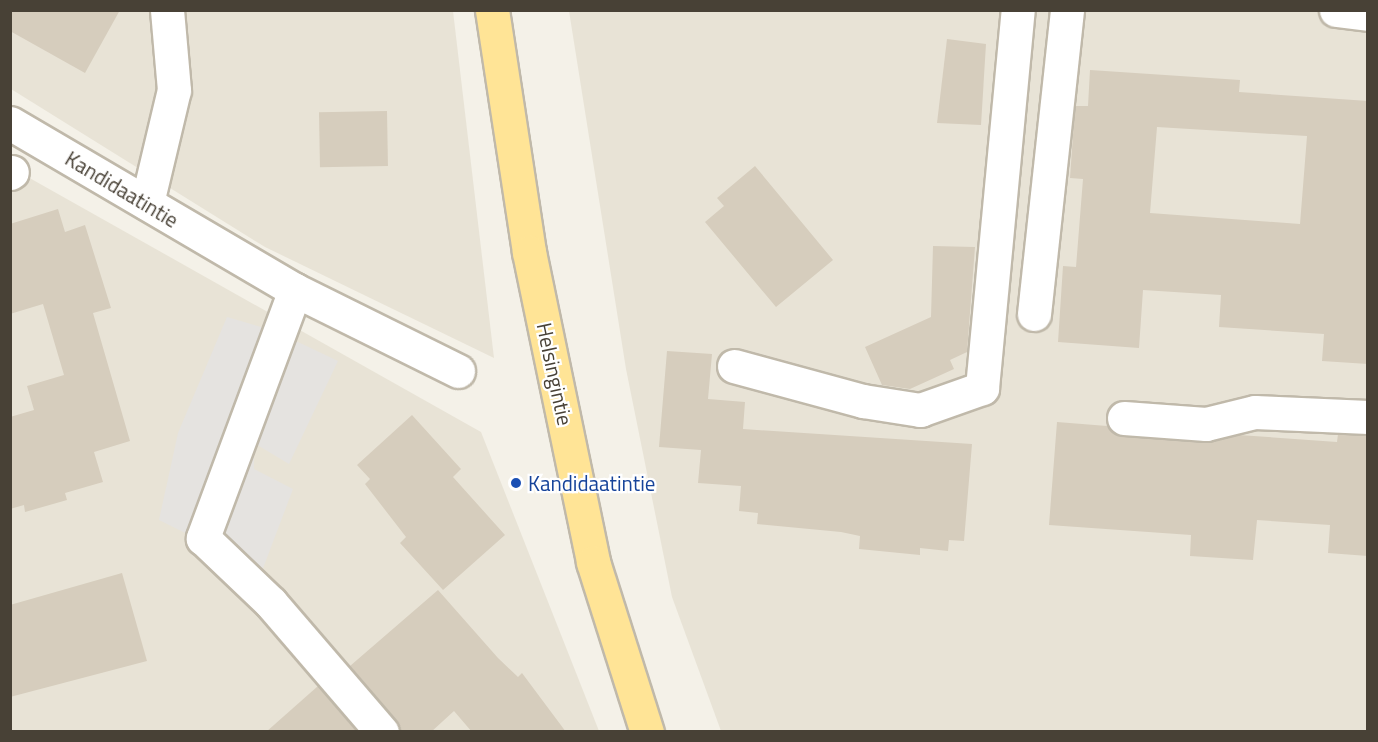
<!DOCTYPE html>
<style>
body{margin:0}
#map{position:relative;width:1378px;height:742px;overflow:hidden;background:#f4f1e8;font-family:"Titillium Web",sans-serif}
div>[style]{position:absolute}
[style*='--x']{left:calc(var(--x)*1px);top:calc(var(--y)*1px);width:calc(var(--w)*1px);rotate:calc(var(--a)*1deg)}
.residential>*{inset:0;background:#e8e3d6}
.parking>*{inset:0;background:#e5e3e0}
.building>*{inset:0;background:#d6cdbd;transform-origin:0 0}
.roads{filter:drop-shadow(2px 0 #c0b9aa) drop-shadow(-2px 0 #c0b9aa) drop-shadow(0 2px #c0b9aa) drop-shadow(0 -2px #c0b9aa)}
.minor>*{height:33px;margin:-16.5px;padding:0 16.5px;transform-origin:16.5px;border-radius:16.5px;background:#fff}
.major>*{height:33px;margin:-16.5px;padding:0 16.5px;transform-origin:16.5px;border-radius:16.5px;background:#ffe496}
.dots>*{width:16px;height:16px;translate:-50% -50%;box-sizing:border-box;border:3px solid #fff;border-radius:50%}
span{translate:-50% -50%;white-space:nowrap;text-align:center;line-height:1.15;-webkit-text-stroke:4.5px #fff;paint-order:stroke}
.street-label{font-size:21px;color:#484136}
.transit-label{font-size:21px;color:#164399}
.left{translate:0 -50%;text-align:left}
.frame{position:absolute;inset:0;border:12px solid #484136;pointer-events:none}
</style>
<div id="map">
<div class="residential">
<div style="clip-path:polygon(10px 11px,453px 11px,494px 358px,265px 247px,11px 89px)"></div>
<div style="clip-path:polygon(569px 11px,1367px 11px,1367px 731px,721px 731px,672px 597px,626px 369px)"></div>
<div style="clip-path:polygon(10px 167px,481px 432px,599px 731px,11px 731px)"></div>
</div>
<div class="parking">
<div style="clip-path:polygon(227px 317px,275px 331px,338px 361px,289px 464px,254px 443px,254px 469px,293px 489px,262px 571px,159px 520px,178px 433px)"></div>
</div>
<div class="building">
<div style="clip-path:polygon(10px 10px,120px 10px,85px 73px,10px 31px)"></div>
<div style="clip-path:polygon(947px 39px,986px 44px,981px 125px,937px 123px)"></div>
<div style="clip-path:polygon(evenodd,1090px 70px,1240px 80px,1239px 92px,1368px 101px,1368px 364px,1322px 361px,1324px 334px,1219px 327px,1221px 295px,1143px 290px,1139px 348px,1058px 342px,1063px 266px,1076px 267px,1083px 179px,1070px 178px,1075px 106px,1088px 106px,1090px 70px,1157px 127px,1307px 136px,1300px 224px,1150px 213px,1157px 127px)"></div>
<div style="left:387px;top:111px;width:55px;height:68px;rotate:89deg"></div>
<div style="clip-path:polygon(755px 166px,833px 260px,776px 307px,705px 222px,724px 206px,717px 198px)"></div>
<div style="clip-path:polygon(58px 209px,65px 232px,85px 225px,111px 308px,93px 313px,130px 441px,94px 452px,103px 482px,65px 493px,67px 500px,25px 512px,24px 505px,10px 509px,10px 417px,34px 410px,27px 386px,64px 375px,43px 304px,10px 314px,10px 224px)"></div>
<div style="clip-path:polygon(933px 246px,975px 247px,967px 352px,950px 360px,954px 369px,910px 389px,882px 385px,865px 347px,931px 317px)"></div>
<div style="clip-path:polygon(667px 351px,712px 354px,708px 399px,745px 402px,743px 429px,972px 444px,964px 541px,949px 540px,948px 551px,920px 548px,920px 555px,859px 549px,860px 536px,841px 532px,757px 524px,758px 513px,739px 511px,741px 486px,698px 483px,701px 450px,659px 447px)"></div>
<div style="clip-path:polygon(412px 415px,461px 469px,453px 477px,505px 535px,443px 590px,400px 543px,406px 537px,365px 484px,370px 479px,357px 465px)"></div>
<div style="clip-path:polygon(1057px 422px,1107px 426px,1123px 437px,1205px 443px,1239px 435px,1337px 442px,1338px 434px,1368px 436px,1368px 556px,1328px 553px,1330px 525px,1257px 520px,1253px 560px,1190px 556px,1191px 535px,1049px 525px)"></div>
<div style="clip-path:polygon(122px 573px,147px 661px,10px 697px,10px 605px)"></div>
<div style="clip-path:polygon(438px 590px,498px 658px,518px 677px,522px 673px,566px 732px,472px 732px,454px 711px,431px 732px,400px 732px,396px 720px,350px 666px)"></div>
<div style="clip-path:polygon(318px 686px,357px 732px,266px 732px)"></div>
</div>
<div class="roads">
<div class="minor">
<div style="--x:1336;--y:10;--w:32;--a:7"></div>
<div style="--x:10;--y:123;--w:330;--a:30.4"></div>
<div style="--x:295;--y:290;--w:182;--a:26.4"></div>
<div style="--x:10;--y:173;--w:2;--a:-27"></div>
<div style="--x:147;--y:203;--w:116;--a:-76.6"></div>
<div style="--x:174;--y:90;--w:80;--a:-95"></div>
<div style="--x:295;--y:290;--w:265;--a:110.4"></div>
<div style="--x:203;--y:538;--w:94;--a:43.7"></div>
<div style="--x:271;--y:603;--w:170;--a:49.3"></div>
<div style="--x:1034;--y:314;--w:306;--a:-83.8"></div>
<div style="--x:734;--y:366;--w:134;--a:15.2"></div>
<div style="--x:863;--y:401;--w:58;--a:9"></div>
<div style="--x:920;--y:410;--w:66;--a:-19.5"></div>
<div style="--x:982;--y:388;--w:380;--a:-84.6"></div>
<div style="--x:1124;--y:418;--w:82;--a:4.2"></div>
<div style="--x:1206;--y:424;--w:50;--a:-13.8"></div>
<div style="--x:1255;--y:412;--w:113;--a:2.5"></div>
</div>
<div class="major">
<div style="--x:492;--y:10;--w:245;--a:81.3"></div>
<div style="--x:529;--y:252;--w:317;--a:78.3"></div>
<div style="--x:593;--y:562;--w:178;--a:72.4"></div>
</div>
</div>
<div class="dots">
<div style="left:516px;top:483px;background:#1a4fb4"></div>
</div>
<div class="street-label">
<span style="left:122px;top:189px;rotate:31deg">Kandidaatintie</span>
<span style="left:555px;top:374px;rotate:78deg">Helsingintie</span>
</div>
<div class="transit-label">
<span class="left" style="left:528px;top:483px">Kandidaatintie</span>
</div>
<div class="frame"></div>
</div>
